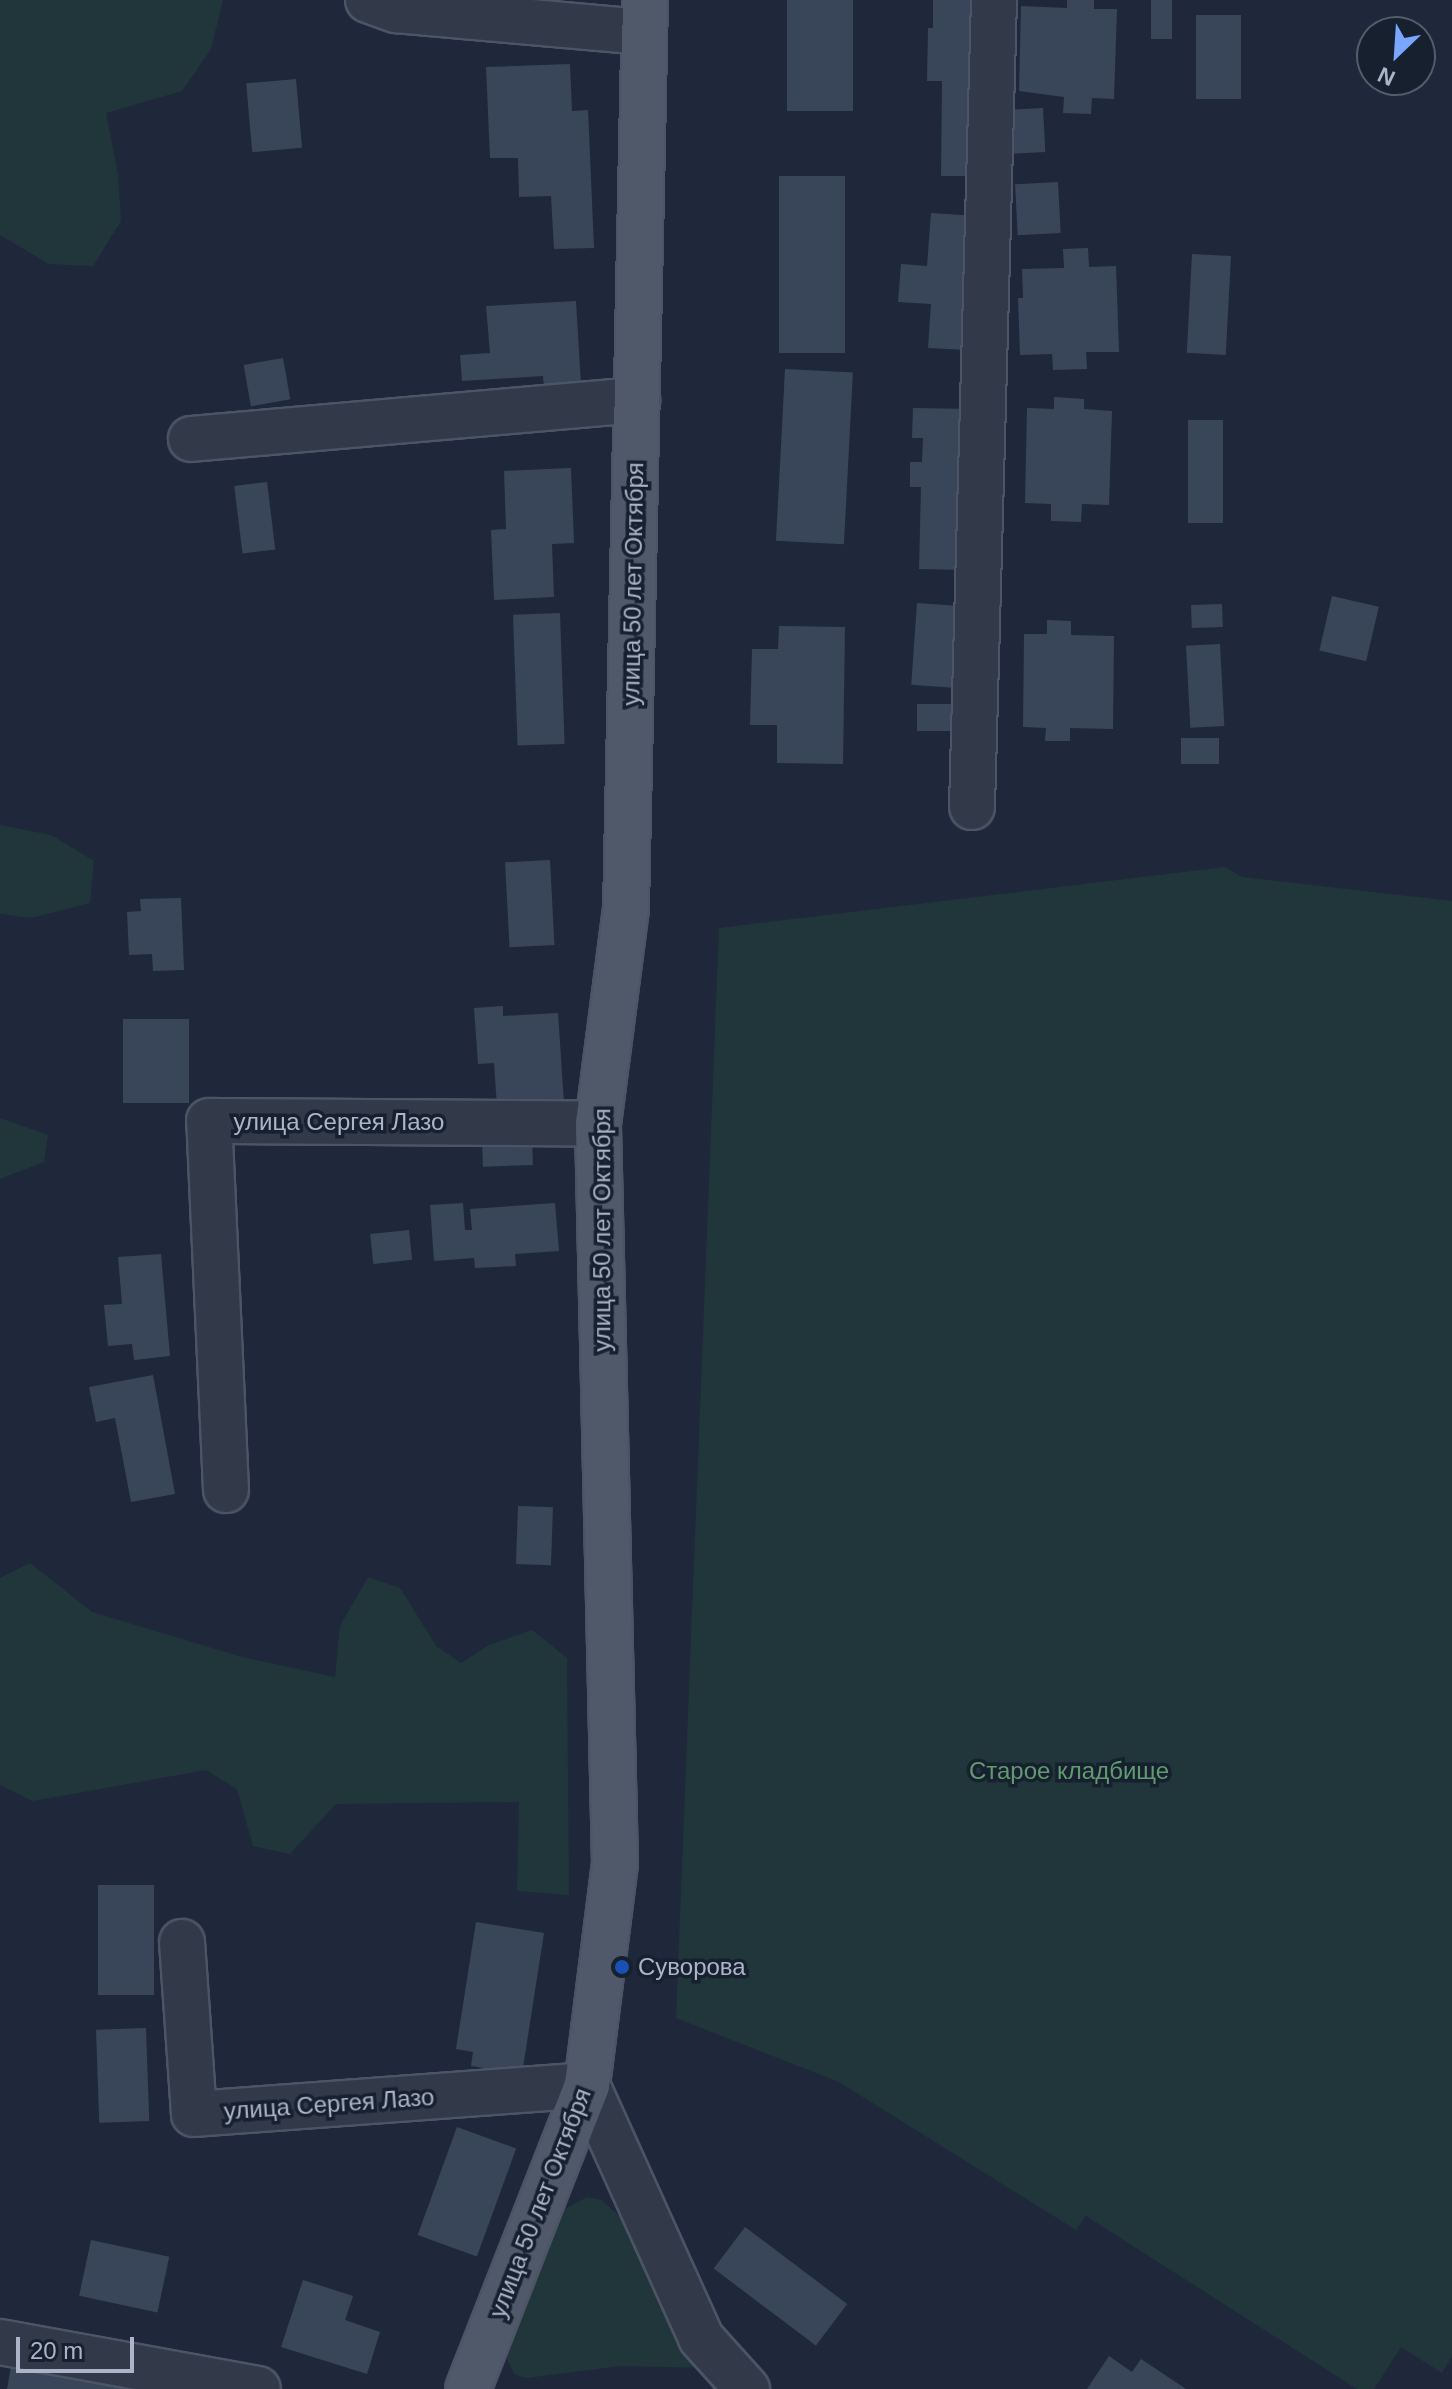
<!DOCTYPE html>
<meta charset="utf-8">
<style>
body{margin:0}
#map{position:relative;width:1452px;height:2389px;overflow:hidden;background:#1e283a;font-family:Arial,sans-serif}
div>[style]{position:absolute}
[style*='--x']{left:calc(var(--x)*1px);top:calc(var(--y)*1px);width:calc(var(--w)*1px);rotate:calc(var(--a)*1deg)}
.green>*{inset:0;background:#20363b}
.building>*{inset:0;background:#39465a;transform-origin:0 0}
.roads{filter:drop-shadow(2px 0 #4c5565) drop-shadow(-2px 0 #4c5565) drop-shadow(0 2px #4c5565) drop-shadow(0 -2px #4c5565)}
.minor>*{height:44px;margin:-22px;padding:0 22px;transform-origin:22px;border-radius:22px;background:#323a4a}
.major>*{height:44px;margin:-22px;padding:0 22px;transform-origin:22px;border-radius:22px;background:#4f596a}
.dots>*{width:22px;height:22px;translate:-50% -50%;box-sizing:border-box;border:4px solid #17202e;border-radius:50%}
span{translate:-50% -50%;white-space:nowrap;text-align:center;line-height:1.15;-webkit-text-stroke:7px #17202e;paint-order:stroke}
.street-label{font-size:24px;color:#acb5c7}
.park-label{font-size:24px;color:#619a71}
.poi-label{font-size:24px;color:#acb5c7}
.left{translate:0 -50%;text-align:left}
.north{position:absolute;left:1356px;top:16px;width:80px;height:80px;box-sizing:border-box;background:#17202e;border:2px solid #535c6b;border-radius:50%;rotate:205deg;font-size:22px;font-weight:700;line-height:32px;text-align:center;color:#acb5c7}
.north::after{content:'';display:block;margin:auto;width:28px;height:36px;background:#79a6ff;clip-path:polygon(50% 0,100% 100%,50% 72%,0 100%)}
.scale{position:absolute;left:16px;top:2337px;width:118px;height:36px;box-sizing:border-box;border:4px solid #acb5c7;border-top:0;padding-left:10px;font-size:24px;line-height:28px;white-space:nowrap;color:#acb5c7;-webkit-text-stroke:6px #17202e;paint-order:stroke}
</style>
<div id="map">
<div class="green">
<div style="clip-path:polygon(0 0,223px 0,211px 49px,182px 91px,106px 113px,118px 174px,121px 221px,93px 266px,49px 264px,0 235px)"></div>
<div style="clip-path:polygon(0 825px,51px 835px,94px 861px,90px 903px,31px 918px,0 914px)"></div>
<div style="clip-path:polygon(1225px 867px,1242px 877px,1452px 901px,1452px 2356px,1442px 2373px,1401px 2347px,1374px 2389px,1357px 2389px,1086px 2216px,1076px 2230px,839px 2082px,676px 2018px,719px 928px)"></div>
<div style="clip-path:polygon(0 1118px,48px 1135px,44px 1162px,0 1179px)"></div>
<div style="clip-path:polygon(30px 1563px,92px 1612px,242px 1657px,335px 1677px,340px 1626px,368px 1577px,400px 1588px,436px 1646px,461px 1663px,489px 1645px,532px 1630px,567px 1658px,569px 1895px,517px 1891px,519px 1802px,336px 1804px,290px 1854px,253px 1846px,237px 1789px,206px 1770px,33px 1801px,0 1785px,0 1578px)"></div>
<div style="clip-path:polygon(587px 2197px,601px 2200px,622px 2218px,662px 2302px,710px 2368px,621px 2366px,526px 2378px,514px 2374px,503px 2350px,565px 2209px)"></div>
</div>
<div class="building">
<div style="left:787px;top:0;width:66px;height:111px"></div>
<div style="clip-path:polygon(933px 0,981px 0,980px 81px,970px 81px,969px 176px,941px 176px,942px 81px,927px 81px,928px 28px,933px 28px)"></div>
<div style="clip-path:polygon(1067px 0,1094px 0,1094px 9px,1117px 9px,1114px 99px,1092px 98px,1091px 114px,1063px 113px,1064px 97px,1019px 91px,1021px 6px,1067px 8px)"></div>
<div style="left:1151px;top:0;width:21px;height:39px"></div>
<div style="left:1196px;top:15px;width:45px;height:84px"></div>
<div style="clip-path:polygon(570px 64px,572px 111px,588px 110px,594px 248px,554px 249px,551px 196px,519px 197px,518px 158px,490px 158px,486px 67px)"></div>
<div style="left:296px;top:79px;width:69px;height:50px;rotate:85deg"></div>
<div style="left:1043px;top:108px;width:44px;height:34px;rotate:87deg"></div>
<div style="left:779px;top:176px;width:66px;height:177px"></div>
<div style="left:1058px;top:182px;width:51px;height:43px;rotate:87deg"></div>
<div style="clip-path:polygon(931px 213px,977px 216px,968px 350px,928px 348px,931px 304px,898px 302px,901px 264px,927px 266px)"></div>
<div style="clip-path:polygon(1088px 248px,1089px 267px,1116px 266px,1119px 352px,1086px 352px,1087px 369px,1053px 370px,1052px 354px,1020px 355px,1018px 298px,1023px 298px,1022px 269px,1064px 268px,1063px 249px)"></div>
<div style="left:1192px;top:254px;width:39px;height:99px;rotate:3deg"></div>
<div style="clip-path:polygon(576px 301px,581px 385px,544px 388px,543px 376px,462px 381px,460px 355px,490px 353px,486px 306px)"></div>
<div style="left:283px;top:358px;width:42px;height:40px;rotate:80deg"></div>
<div style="left:785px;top:369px;width:68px;height:172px;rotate:3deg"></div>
<div style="clip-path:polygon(1054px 397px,1084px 399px,1084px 409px,1112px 411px,1109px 505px,1082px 504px,1081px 522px,1051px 521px,1051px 504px,1025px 503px,1027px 408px,1054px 409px)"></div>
<div style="clip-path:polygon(913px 408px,969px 409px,966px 570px,919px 569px,921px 487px,910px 487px,910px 462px,922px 462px,923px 438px,912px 438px)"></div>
<div style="left:1188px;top:420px;width:35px;height:103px"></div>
<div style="clip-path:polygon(571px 468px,574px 543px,552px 544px,554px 597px,494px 600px,491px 530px,506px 529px,504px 471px)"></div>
<div style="left:267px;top:482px;width:68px;height:33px;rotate:83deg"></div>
<div style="left:1332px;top:596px;width:48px;height:56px;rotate:13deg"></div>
<div style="left:917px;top:603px;width:45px;height:82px;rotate:4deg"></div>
<div style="left:1222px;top:604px;width:23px;height:31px;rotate:88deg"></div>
<div style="left:560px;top:613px;width:131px;height:47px;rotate:88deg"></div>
<div style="clip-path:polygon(1047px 620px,1071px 621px,1071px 635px,1114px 636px,1113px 729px,1070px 728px,1070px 741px,1045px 741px,1046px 728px,1023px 727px,1024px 634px,1047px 634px)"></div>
<div style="clip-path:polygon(779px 626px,845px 627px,843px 764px,777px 763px,777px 725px,750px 725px,752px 649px,778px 649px)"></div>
<div style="left:1220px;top:644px;width:82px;height:34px;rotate:87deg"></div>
<div style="left:917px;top:704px;width:40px;height:27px"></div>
<div style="left:1181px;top:738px;width:38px;height:26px"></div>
<div style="left:550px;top:860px;width:85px;height:45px;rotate:87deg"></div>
<div style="clip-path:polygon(181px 898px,184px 970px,153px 971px,152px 954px,129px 955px,127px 912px,141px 911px,140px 899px)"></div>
<div style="clip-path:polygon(503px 1006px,503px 1016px,558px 1013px,564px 1103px,497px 1107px,494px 1063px,478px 1064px,474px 1008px)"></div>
<div style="left:123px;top:1019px;width:66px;height:84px"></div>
<div style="left:532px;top:1138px;width:27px;height:50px;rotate:88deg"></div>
<div style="clip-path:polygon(463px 1203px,465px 1230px,472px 1230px,470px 1209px,555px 1203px,559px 1251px,515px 1254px,516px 1266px,475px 1268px,474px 1258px,434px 1261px,430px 1205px)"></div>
<div style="left:409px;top:1230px;width:30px;height:39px;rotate:84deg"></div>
<div style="clip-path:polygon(161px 1254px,170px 1356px,134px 1360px,132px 1344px,108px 1346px,104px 1305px,122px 1304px,118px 1257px)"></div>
<div style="clip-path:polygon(153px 1375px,175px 1494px,131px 1502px,115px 1418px,96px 1422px,89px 1387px)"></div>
<div style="left:518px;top:1506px;width:35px;height:58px;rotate:2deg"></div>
<div style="left:98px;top:1885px;width:56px;height:110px"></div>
<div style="clip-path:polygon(476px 1922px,544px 1933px,522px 2074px,471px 2066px,473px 2052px,456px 2049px)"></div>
<div style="left:146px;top:2028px;width:93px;height:50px;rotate:88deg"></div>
<div style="left:457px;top:2127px;width:63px;height:115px;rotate:20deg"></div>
<div style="left:745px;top:2227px;width:128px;height:52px;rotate:37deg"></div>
<div style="left:91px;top:2240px;width:80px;height:57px;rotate:12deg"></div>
<div style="clip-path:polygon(303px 2280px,353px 2296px,345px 2320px,380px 2332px,367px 2374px,281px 2347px)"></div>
<div style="clip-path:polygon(13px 2356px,156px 2389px,7px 2389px)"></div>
<div style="clip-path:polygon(1109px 2356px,1132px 2372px,1141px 2359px,1186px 2389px,1087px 2389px)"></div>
</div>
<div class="roads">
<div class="minor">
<div style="--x:368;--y:0;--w:30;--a:20"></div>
<div style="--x:396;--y:10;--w:249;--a:5.1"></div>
<div style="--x:191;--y:439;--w:448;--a:-5"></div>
<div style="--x:972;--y:807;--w:807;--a:-88.44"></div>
<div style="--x:226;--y:1490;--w:369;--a:-92.6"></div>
<div style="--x:209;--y:1121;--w:389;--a:0.4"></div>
<div style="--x:182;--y:1942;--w:172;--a:86"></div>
<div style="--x:194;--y:2114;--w:394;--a:-4.2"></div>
<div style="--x:587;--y:2085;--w:277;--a:65.7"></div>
<div style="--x:701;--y:2338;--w:69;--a:48"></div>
<div style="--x:0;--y:2342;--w:262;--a:10.3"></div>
</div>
<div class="major">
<div style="--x:468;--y:2389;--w:326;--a:-68.6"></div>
<div style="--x:587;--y:2085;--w:223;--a:-82.8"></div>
<div style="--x:615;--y:1864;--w:740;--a:-91.32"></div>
<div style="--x:598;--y:1124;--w:217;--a:-82.6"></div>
<div style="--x:626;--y:909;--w:909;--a:-88.8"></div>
</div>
</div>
<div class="dots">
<div style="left:622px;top:1967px;background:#1a4fb4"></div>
</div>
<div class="street-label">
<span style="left:633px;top:584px;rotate:-89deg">улица 50 лет Октября</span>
<span style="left:339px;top:1122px">улица Сергея Лазо</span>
<span style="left:602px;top:1230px;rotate:-90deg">улица 50 лет Октября</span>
<span style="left:329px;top:2104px;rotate:-4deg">улица Сергея Лазо</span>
<span style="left:540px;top:2203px;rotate:-69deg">улица 50 лет Октября</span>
</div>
<div class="park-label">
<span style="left:1069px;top:1771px">Старое кладбище</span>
</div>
<div class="poi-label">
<span class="left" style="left:638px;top:1967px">Суворова</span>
</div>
<div class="north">N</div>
<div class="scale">20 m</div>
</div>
